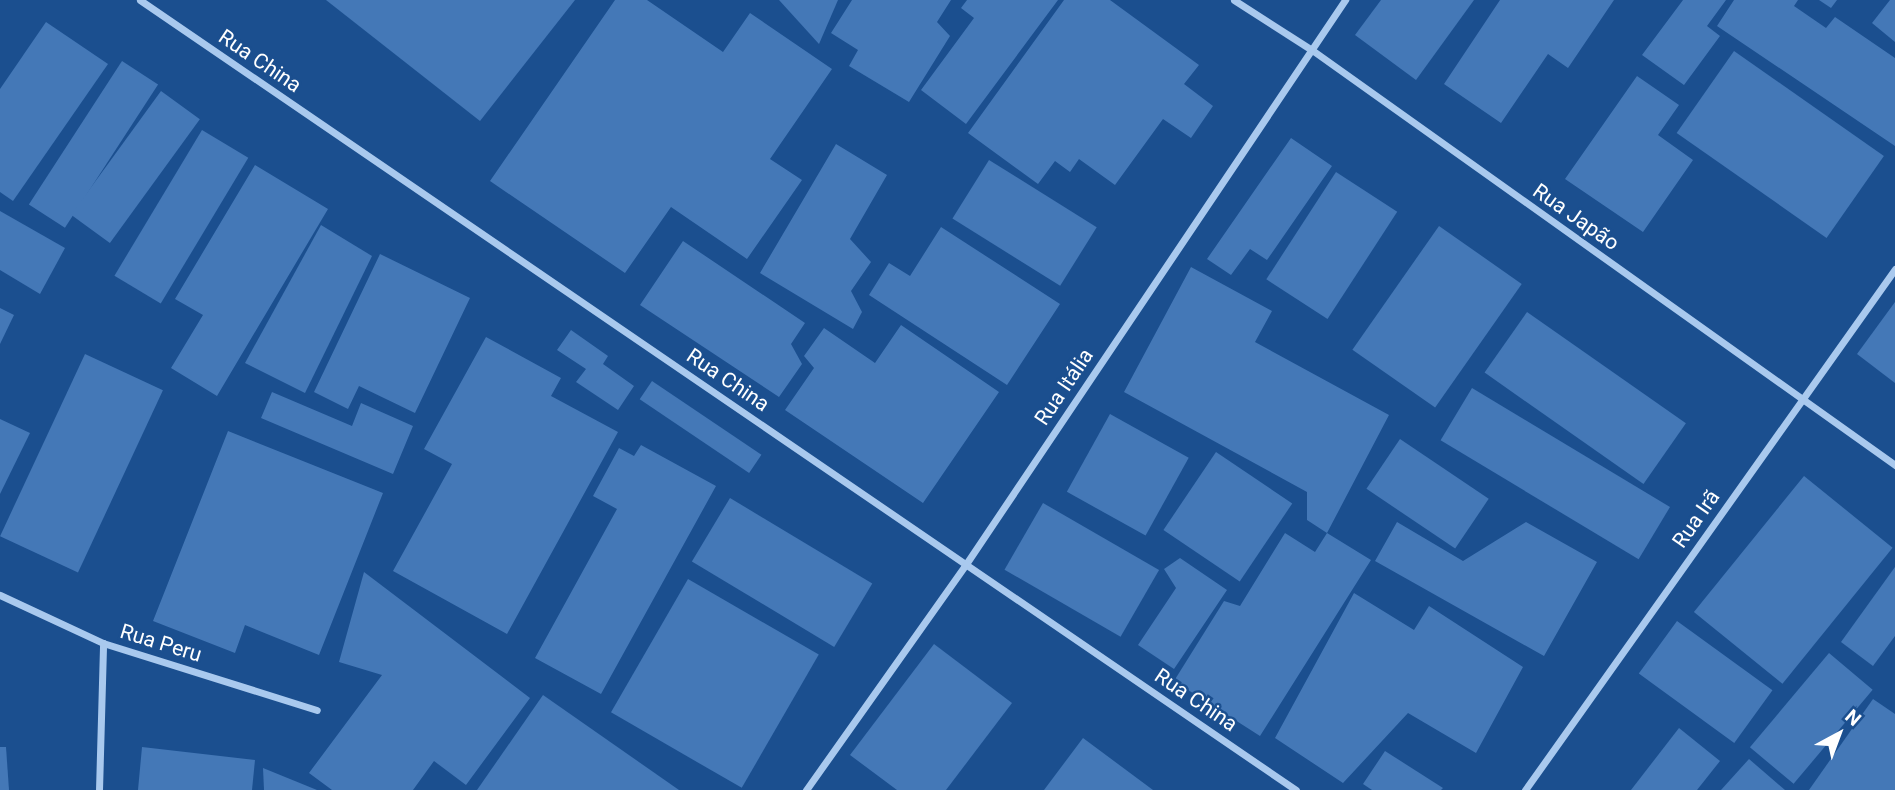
<!DOCTYPE html>
<meta charset="utf-8">
<style>
body{margin:0}
#map{position:relative;width:1895px;height:790px;overflow:hidden;background:#1b4f8f;font-family:Roboto,sans-serif}
div>[style]{position:absolute}
[style*='--x']{left:calc(var(--x)*1px);top:calc(var(--y)*1px);width:calc(var(--w)*1px);rotate:calc(var(--a)*1deg)}
.building>*{inset:0;background:#4478b7;transform-origin:0 0}
.street>*{height:7px;margin:-3.5px;padding:0 3.5px;transform-origin:3.5px;border-radius:3.5px;background:#a9c9ee}
span{translate:-50% -50%;white-space:nowrap;text-align:center;line-height:1.15;-webkit-text-stroke:5px #1b4f8f;paint-order:stroke}
.street-label{font-size:21px;color:#fff}
.north{position:absolute;left:1804px;top:699px;width:70px;height:70px;-webkit-text-stroke:5px #1b4f8f;paint-order:stroke;rotate:41deg;font-size:19px;font-weight:700;line-height:28px;text-align:center;color:#fff}
.north::after{content:'';display:block;margin:auto;width:24px;height:32px;background:#fff;clip-path:polygon(50% 0,100% 100%,50% 72%,0 100%)}
</style>
<div id="map">
<div class="building">
<div style="clip-path:polygon(326px 0,575px 0,480px 121px)"></div>
<div style="clip-path:polygon(615px 0,647px 0,723px 52px,750px 13px,832px 69px,770px 159px,802px 180px,747px 259px,671px 207px,625px 273px,490px 181px)"></div>
<div style="clip-path:polygon(779px 0,838px 0,819px 44px)"></div>
<div style="clip-path:polygon(852px 0,951px 0,937px 22px,950px 36px,909px 102px,849px 66px,858px 50px,831px 33px)"></div>
<div style="clip-path:polygon(967px 0,1058px 0,966px 124px,921px 90px,974px 18px,961px 8px)"></div>
<div style="clip-path:polygon(1064px 0,1110px 0,1199px 65px,1184px 84px,1213px 106px,1191px 138px,1163px 119px,1115px 185px,1079px 159px,1070px 172px,1055px 161px,1038px 184px,968px 133px)"></div>
<div style="clip-path:polygon(1381px 0,1474px 0,1416px 80px,1355px 35px)"></div>
<div style="clip-path:polygon(1500px 0,1614px 0,1568px 68px,1548px 54px,1501px 123px,1444px 84px)"></div>
<div style="clip-path:polygon(1683px 0,1726px 0,1707px 26px,1720px 36px,1684px 85px,1642px 55px)"></div>
<div style="clip-path:polygon(1734px 0,1798px 0,1794px 6px,1826px 28px,1835px 17px,1895px 58px,1895px 146px,1717px 26px)"></div>
<div style="clip-path:polygon(1819px 0,1837px 0,1831px 8px)"></div>
<div style="clip-path:polygon(1890px 0,1895px 0,1895px 42px,1872px 23px)"></div>
<div style="clip-path:polygon(46px 22px,108px 64px,13px 201px,0 192px,0 89px)"></div>
<div style="left:1734px;top:51px;width:183px;height:100px;rotate:35deg"></div>
<div style="left:122px;top:61px;width:43px;height:171px;rotate:33deg"></div>
<div style="clip-path:polygon(1637px 76px,1679px 105px,1658px 135px,1693px 160px,1643px 232px,1565px 179px)"></div>
<div style="left:161px;top:91px;width:48px;height:153px;rotate:36deg"></div>
<div style="left:202px;top:130px;width:54px;height:170px;rotate:31deg"></div>
<div style="clip-path:polygon(1291px 138px,1332px 166px,1267px 260px,1250px 249px,1231px 275px,1207px 259px)"></div>
<div style="clip-path:polygon(836px 144px,887px 175px,850px 239px,871px 262px,851px 291px,862px 312px,853px 329px,760px 273px)"></div>
<div style="left:989px;top:160px;width:127px;height:69px;rotate:32deg"></div>
<div style="clip-path:polygon(255px 165px,328px 209px,217px 396px,171px 368px,203px 315px,175px 299px)"></div>
<div style="left:1336px;top:172px;width:73px;height:128px;rotate:33deg"></div>
<div style="clip-path:polygon(0 211px,65px 248px,40px 294px,0 270px)"></div>
<div style="clip-path:polygon(321px 225px,372px 256px,305px 393px,245px 363px)"></div>
<div style="left:1439px;top:226px;width:101px;height:151px;rotate:35deg"></div>
<div style="clip-path:polygon(941px 227px,1060px 304px,1007px 385px,869px 295px,889px 263px,910px 276px)"></div>
<div style="clip-path:polygon(683px 241px,805px 323px,791px 344px,802px 364px,779px 397px,640px 305px)"></div>
<div style="clip-path:polygon(380px 254px,470px 298px,415px 413px,359px 386px,348px 409px,314px 392px)"></div>
<div style="clip-path:polygon(1191px 267px,1272px 311px,1255px 342px,1389px 415px,1327px 533px,1307px 520px,1307px 492px,1124px 392px)"></div>
<div style="clip-path:polygon(1895px 302px,1895px 383px,1857px 354px)"></div>
<div style="clip-path:polygon(0 308px,14px 315px,0 344px)"></div>
<div style="left:1527px;top:312px;width:194px;height:74px;rotate:35deg"></div>
<div style="clip-path:polygon(901px 325px,999px 392px,923px 503px,785px 410px,814px 368px,804px 356px,824px 328px,875px 363px)"></div>
<div style="clip-path:polygon(571px 330px,608px 356px,603px 364px,634px 386px,618px 410px,576px 382px,586px 369px,557px 350px)"></div>
<div style="clip-path:polygon(486px 337px,561px 378px,551px 396px,618px 432px,507px 634px,393px 571px,452px 464px,424px 449px)"></div>
<div style="left:85px;top:354px;width:86px;height:201px;rotate:25deg"></div>
<div style="left:652px;top:381px;width:132px;height:22px;rotate:34deg"></div>
<div style="left:1472px;top:388px;width:231px;height:61px;rotate:31deg"></div>
<div style="clip-path:polygon(272px 392px,352px 426px,361px 403px,413px 426px,393px 474px,261px 418px)"></div>
<div style="left:1110px;top:414px;width:90px;height:89px;rotate:29deg"></div>
<div style="clip-path:polygon(0 419px,30px 433px,0 494px)"></div>
<div style="clip-path:polygon(228px 431px,383px 493px,319px 655px,245px 625px,235px 653px,153px 621px)"></div>
<div style="left:1400px;top:439px;width:107px;height:60px;rotate:34deg"></div>
<div style="clip-path:polygon(641px 445px,716px 486px,601px 694px,535px 658px,617px 509px,593px 496px,619px 448px,634px 456px)"></div>
<div style="left:1216px;top:452px;width:92px;height:94px;rotate:34deg"></div>
<div style="left:1804px;top:476px;width:114px;height:175px;rotate:39deg"></div>
<div style="left:730px;top:498px;width:166px;height:74px;rotate:31deg"></div>
<div style="left:1043px;top:503px;width:134px;height:77px;rotate:30deg"></div>
<div style="clip-path:polygon(1397px 522px,1463px 561px,1526px 522px,1597px 562px,1544px 656px,1375px 561px)"></div>
<div style="clip-path:polygon(1285px 533px,1315px 552px,1327px 533px,1371px 560px,1260px 736px,1174px 681px,1224px 601px,1240px 606px)"></div>
<div style="clip-path:polygon(1180px 558px,1227px 590px,1174px 669px,1138px 645px,1176px 588px,1164px 569px)"></div>
<div style="clip-path:polygon(1895px 567px,1895px 636px,1873px 666px,1841px 642px)"></div>
<div style="clip-path:polygon(364px 572px,530px 698px,466px 785px,434px 761px,413px 790px,332px 790px,309px 773px,382px 675px,339px 662px)"></div>
<div style="left:688px;top:579px;width:151px;height:154px;rotate:30deg"></div>
<div style="clip-path:polygon(1354px 593px,1414px 630px,1429px 606px,1523px 667px,1476px 753px,1408px 713px,1343px 783px,1275px 738px)"></div>
<div style="left:1677px;top:621px;width:118px;height:65px;rotate:36deg"></div>
<div style="clip-path:polygon(934px 644px,1012px 703px,946px 790px,897px 790px,850px 755px)"></div>
<div style="left:1829px;top:653px;width:57px;height:123px;rotate:40deg"></div>
<div style="clip-path:polygon(543px 695px,679px 790px,477px 790px)"></div>
<div style="clip-path:polygon(1873px 699px,1895px 714px,1895px 790px,1809px 790px)"></div>
<div style="clip-path:polygon(1679px 728px,1720px 761px,1697px 790px,1631px 790px)"></div>
<div style="clip-path:polygon(1083px 738px,1153px 790px,1044px 790px)"></div>
<div style="clip-path:polygon(0 747px,6px 747px,9px 790px,0 790px)"></div>
<div style="clip-path:polygon(142px 747px,255px 760px,252px 790px,138px 790px)"></div>
<div style="clip-path:polygon(1385px 751px,1443px 788px,1441px 790px,1372px 790px,1363px 784px)"></div>
<div style="clip-path:polygon(1749px 759px,1785px 790px,1721px 790px)"></div>
<div style="clip-path:polygon(263px 768px,317px 790px,264px 790px)"></div>
</div>
<div class="street">
<div style="--x:140;--y:0;--w:1400;--a:34.35"></div>
<div style="--x:1234;--y:0;--w:93;--a:32.7"></div>
<div style="--x:1312;--y:50;--w:716;--a:35.44"></div>
<div style="--x:0;--y:595;--w:114;--a:25"></div>
<div style="--x:103;--y:643;--w:224;--a:17.4"></div>
<div style="--x:99;--y:790;--w:147;--a:-88.4"></div>
<div style="--x:806;--y:790;--w:277;--a:-54.7"></div>
<div style="--x:966;--y:564;--w:680;--a:-56.1"></div>
<div style="--x:1525;--y:790;--w:639;--a:-54.62"></div>
</div>
<div class="street-label">
<span style="left:260px;top:61px;rotate:34deg">Rua China</span>
<span style="left:1576px;top:217px;rotate:35deg">Rua Japão</span>
<span style="left:728px;top:380px;rotate:34deg">Rua China</span>
<span style="left:1064px;top:387px;rotate:-56deg">Rua Itália</span>
<span style="left:1696px;top:519px;rotate:-55deg">Rua Irã</span>
<span style="left:161px;top:643px;rotate:17deg">Rua Peru</span>
<span style="left:1196px;top:700px;rotate:34deg">Rua China</span>
</div>
<div class="north">N</div>
</div>
